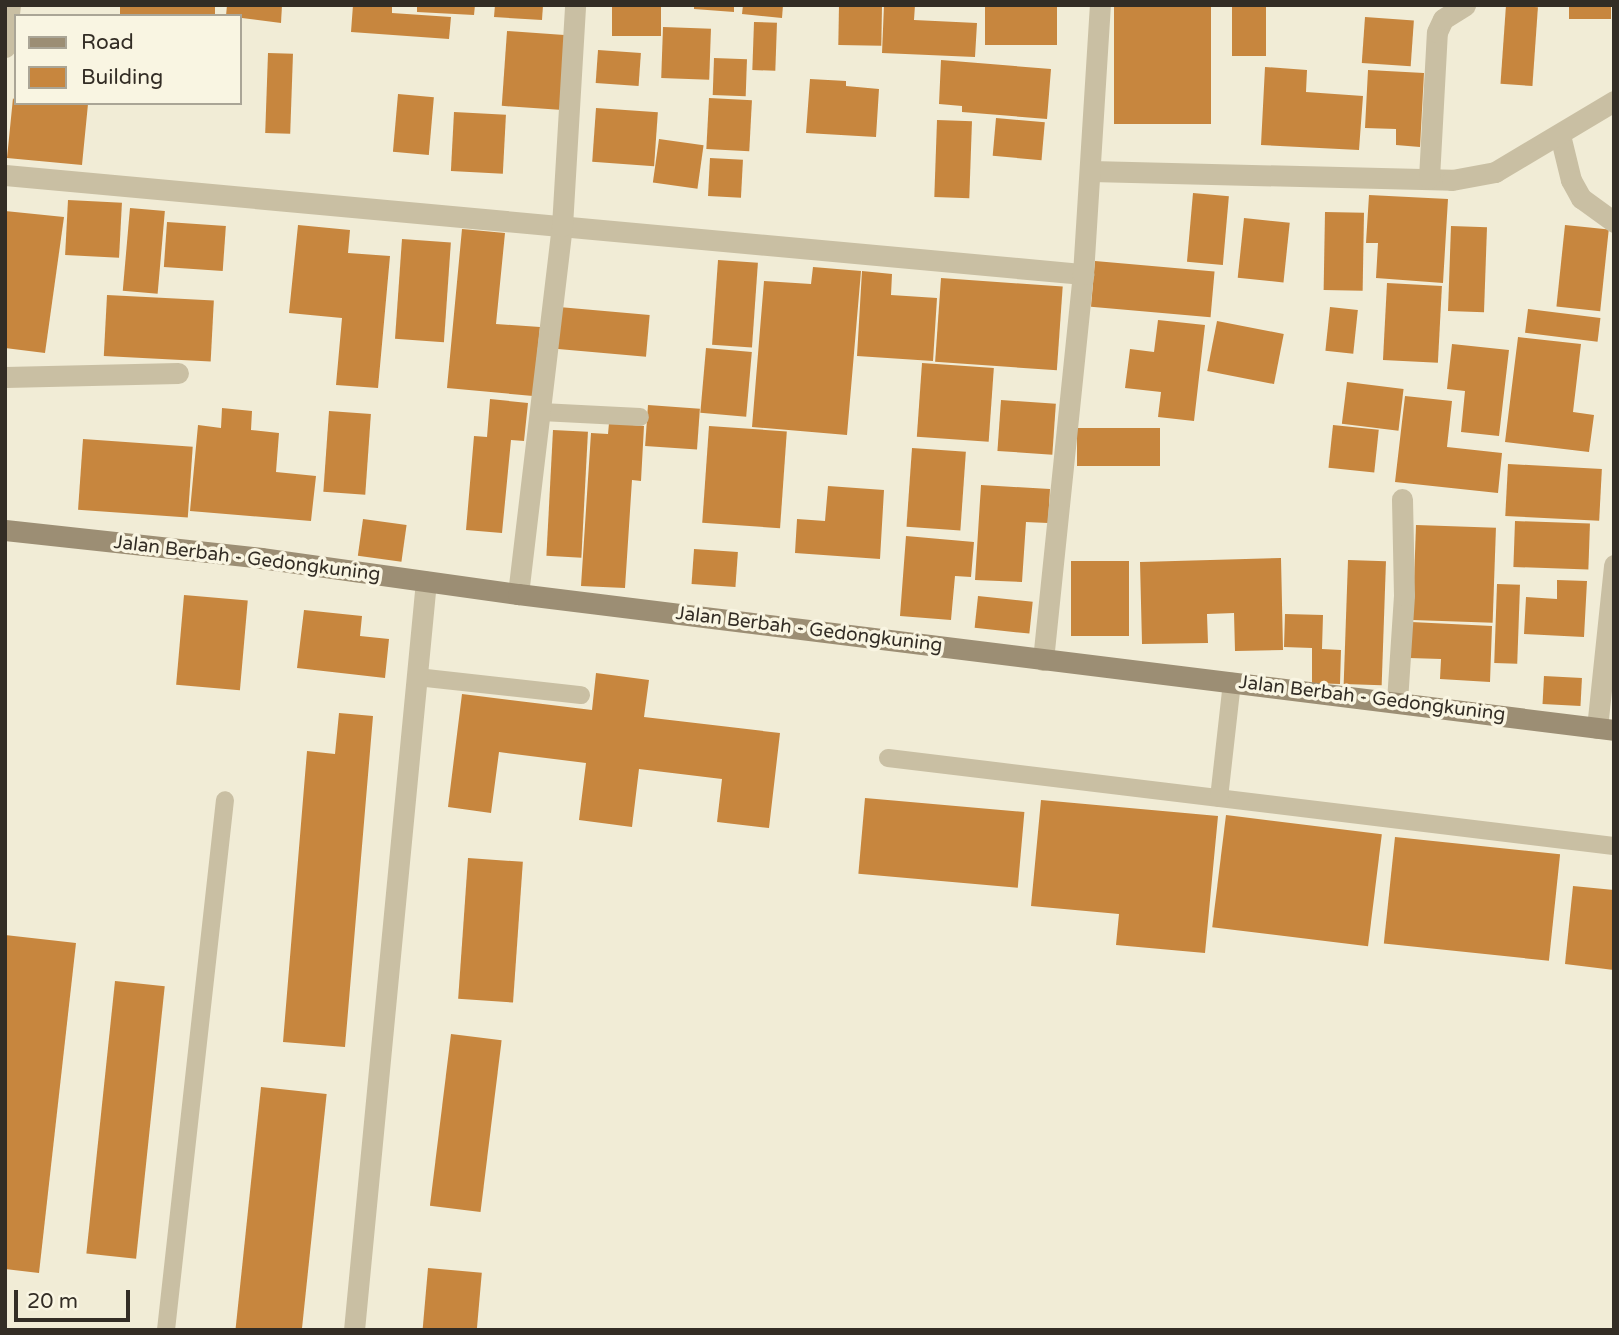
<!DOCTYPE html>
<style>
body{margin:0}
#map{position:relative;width:1619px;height:1335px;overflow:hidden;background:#f1ecd6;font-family:"Varela Round",sans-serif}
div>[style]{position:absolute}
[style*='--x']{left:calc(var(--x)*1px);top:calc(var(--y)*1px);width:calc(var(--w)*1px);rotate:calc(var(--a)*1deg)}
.building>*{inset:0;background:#c7863e;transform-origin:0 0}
.lane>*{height:18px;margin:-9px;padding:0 9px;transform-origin:9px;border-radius:9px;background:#c9bfa3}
.street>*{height:21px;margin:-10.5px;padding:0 10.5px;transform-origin:10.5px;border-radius:10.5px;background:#c9bfa3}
.secondary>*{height:21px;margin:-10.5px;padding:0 10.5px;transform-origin:10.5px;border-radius:10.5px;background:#9c8e74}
span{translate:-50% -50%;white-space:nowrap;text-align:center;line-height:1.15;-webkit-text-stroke:7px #f9f5e2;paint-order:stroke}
.street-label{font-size:19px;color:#332d25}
.frame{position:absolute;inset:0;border:7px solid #332d25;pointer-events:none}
.legend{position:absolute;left:14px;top:14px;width:228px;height:91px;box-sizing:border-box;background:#f9f5e2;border:2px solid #aaa596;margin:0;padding:9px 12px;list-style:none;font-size:21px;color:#332d25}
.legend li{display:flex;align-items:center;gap:14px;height:35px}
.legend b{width:35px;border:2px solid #aaa596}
.scale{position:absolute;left:14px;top:1290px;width:116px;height:32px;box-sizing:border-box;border:4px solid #332d25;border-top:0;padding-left:9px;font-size:21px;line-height:24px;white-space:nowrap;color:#332d25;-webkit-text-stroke:5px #f9f5e2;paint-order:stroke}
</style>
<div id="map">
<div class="building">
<div style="left:120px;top:5px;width:95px;height:11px"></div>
<div style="clip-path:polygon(227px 5px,282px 5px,281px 23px,226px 16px)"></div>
<div style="clip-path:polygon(353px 5px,392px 5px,392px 13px,451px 17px,449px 39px,351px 32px)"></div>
<div style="clip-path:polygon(417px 5px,475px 5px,474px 15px,417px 12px)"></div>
<div style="clip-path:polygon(495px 5px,543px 5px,542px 20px,494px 17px)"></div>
<div style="left:612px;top:5px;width:49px;height:31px"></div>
<div style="clip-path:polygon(694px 5px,734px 5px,734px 12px,694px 9px)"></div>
<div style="clip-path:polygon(743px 5px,783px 5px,782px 18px,742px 14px)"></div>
<div style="left:839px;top:5px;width:43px;height:40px;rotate:1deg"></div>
<div style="clip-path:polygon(884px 5px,915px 5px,914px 20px,977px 23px,975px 57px,882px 53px)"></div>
<div style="left:985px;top:5px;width:72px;height:40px"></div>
<div style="left:1114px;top:5px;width:97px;height:119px"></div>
<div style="left:1232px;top:5px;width:34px;height:51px"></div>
<div style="left:1506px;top:5px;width:32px;height:79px;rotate:4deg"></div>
<div style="left:1569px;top:5px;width:42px;height:14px"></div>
<div style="left:1365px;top:17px;width:49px;height:46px;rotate:4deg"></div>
<div style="left:754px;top:22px;width:23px;height:48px;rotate:2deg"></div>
<div style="left:663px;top:27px;width:48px;height:51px;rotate:2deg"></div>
<div style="left:507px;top:31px;width:61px;height:75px;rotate:4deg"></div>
<div style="left:598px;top:50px;width:43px;height:33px;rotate:4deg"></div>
<div style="left:268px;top:53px;width:25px;height:80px;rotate:2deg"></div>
<div style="left:714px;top:58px;width:33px;height:37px;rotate:2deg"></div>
<div style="clip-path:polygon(941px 60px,1051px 69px,1047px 119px,962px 112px,962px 106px,939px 104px)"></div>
<div style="clip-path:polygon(1265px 67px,1307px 70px,1306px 92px,1363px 96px,1359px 150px,1261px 145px)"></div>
<div style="clip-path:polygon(1368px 70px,1424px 73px,1420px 147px,1396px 145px,1396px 129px,1365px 128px)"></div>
<div style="clip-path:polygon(810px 79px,846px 81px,846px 86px,879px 89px,876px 137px,806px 133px)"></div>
<div style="left:398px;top:94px;width:36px;height:58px;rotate:5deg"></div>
<div style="clip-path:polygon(13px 98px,16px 103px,88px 104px,82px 165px,7px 158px)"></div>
<div style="left:709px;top:98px;width:43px;height:51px;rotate:3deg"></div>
<div style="left:596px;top:108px;width:62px;height:54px;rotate:4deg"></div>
<div style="left:454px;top:112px;width:52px;height:59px;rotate:3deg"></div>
<div style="left:996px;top:118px;width:49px;height:38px;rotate:5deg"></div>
<div style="left:937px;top:120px;width:35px;height:77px;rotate:2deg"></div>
<div style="left:659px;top:139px;width:45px;height:44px;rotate:8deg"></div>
<div style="left:710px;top:158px;width:33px;height:38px;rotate:3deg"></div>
<div style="left:1193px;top:193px;width:36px;height:69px;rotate:5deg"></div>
<div style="clip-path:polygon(1369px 195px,1448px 199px,1443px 283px,1376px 278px,1378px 243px,1366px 243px)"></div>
<div style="left:68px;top:200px;width:54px;height:55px;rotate:3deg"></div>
<div style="left:130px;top:208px;width:35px;height:83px;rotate:5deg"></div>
<div style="clip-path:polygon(5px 211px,64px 217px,45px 353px,5px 348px)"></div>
<div style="left:1325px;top:212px;width:39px;height:78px;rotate:1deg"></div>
<div style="left:1244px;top:218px;width:46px;height:60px;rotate:6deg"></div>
<div style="left:167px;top:222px;width:59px;height:45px;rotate:4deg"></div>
<div style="clip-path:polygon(298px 225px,350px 230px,348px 253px,390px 256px,378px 388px,336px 385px,342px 318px,289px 313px)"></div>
<div style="left:1565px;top:225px;width:44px;height:82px;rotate:6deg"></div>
<div style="left:1451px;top:226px;width:36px;height:85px;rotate:2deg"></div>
<div style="clip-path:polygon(462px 229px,505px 233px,496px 324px,540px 327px,533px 396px,447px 388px)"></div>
<div style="left:402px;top:239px;width:49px;height:100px;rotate:4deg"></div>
<div style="left:718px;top:260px;width:40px;height:85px;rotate:4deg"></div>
<div style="left:1095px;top:261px;width:120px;height:46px;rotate:5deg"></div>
<div style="clip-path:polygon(813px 267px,861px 271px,847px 435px,752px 427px,764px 281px,811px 284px)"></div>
<div style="clip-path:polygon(862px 271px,892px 274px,891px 295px,937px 298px,933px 361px,857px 356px)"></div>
<div style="left:941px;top:278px;width:122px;height:84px;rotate:4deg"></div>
<div style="left:1387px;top:283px;width:55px;height:77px;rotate:3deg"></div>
<div style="left:107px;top:295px;width:107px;height:61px;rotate:3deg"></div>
<div style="left:559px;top:307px;width:91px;height:42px;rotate:5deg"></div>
<div style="left:1330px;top:307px;width:28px;height:44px;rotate:6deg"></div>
<div style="left:1528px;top:309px;width:73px;height:24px;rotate:7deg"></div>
<div style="clip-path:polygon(1158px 320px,1205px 325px,1194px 421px,1158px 417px,1161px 392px,1125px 388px,1130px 349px,1154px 352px)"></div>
<div style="left:1217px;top:321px;width:68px;height:51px;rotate:11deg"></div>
<div style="clip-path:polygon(1518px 337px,1581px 344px,1573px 412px,1594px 415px,1589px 452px,1505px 442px)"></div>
<div style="clip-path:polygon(1452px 344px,1509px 350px,1499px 436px,1461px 432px,1465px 391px,1447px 389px)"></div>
<div style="left:706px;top:348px;width:46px;height:65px;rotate:5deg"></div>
<div style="left:922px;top:363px;width:72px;height:74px;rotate:4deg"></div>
<div style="left:1347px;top:382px;width:57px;height:42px;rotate:7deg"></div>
<div style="clip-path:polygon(1405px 396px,1452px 401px,1447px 447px,1502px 453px,1498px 493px,1395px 482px)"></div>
<div style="clip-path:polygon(490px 399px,528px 403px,524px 441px,511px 440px,502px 533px,466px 530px,474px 436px,487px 437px)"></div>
<div style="left:1001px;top:400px;width:55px;height:51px;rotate:4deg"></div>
<div style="left:648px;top:405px;width:52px;height:41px;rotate:4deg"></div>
<div style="clip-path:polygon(222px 408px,252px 411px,251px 430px,279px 433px,276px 472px,316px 476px,311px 521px,190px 511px,198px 425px,221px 428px)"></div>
<div style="left:329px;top:411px;width:42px;height:81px;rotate:4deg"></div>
<div style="clip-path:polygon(609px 423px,644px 426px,641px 481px,632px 480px,625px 588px,581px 586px,591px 433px,608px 434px)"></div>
<div style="left:1333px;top:425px;width:46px;height:43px;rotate:6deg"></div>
<div style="left:709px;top:426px;width:78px;height:97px;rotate:4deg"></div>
<div style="left:1160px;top:428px;width:38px;height:83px;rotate:90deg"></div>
<div style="left:553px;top:430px;width:35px;height:126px;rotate:3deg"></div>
<div style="left:83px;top:439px;width:110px;height:71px;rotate:4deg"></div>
<div style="left:912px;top:448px;width:54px;height:79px;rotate:4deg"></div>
<div style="left:1508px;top:464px;width:94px;height:52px;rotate:3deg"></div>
<div style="clip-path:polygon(981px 485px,1050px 489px,1048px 523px,1026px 522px,1022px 582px,975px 580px)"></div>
<div style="clip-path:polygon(828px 486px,884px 490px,880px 559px,795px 553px,797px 519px,825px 521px)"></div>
<div style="left:363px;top:519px;width:44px;height:37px;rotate:8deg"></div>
<div style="left:1515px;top:521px;width:75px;height:46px;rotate:2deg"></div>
<div style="left:1416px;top:525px;width:80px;height:95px;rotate:2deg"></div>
<div style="clip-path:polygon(906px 536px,974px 542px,971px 577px,955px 576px,951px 620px,900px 616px)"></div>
<div style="left:694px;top:549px;width:44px;height:35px;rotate:4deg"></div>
<div style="clip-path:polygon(1281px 558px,1283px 650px,1235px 651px,1234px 613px,1207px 614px,1208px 643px,1142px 644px,1140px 562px)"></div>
<div style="left:1348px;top:560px;width:38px;height:124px;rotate:2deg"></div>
<div style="left:1071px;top:561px;width:58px;height:75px"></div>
<div style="clip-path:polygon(1557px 580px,1587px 581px,1584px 637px,1524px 634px,1526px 597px,1557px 599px)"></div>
<div style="left:1497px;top:584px;width:23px;height:79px;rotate:2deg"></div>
<div style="left:184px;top:595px;width:64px;height:90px;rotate:5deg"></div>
<div style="left:978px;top:596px;width:55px;height:32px;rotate:6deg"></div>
<div style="clip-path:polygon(304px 610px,362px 616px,360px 636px,389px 639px,385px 678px,297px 668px)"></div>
<div style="clip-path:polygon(1285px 614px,1323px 615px,1322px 649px,1341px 650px,1340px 684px,1312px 683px,1312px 648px,1284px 647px)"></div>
<div style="clip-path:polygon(1411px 622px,1492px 626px,1490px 682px,1440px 679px,1441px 659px,1409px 658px)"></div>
<div style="clip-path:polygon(596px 673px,649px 680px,644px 717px,780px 733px,769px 828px,717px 822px,722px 779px,639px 769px,632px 827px,579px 820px,586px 763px,499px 752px,491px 813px,448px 807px,462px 694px,592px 710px)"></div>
<div style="left:1544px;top:676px;width:38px;height:28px;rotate:3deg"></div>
<div style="clip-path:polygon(339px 713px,373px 716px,345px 1047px,283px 1042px,307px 751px,335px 754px)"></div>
<div style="left:865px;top:798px;width:160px;height:76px;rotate:5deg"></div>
<div style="clip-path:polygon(1041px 800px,1218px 816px,1205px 953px,1116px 945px,1119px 914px,1031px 906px)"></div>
<div style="left:1226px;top:815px;width:157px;height:113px;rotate:7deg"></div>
<div style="left:1395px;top:837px;width:166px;height:107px;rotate:6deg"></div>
<div style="left:468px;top:858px;width:55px;height:141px;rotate:4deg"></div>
<div style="clip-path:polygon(1573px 886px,1614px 890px,1614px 970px,1565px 964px)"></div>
<div style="clip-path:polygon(5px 935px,76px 943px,39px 1273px,5px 1269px)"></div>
<div style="left:115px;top:981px;width:50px;height:274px;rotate:6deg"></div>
<div style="left:451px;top:1034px;width:51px;height:173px;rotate:7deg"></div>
<div style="left:261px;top:1087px;width:66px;height:244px;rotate:6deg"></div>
<div style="left:428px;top:1268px;width:54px;height:62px;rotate:5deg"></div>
</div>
<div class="lane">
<div style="--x:541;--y:412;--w:99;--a:2.9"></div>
<div style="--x:417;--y:677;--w:165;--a:6.3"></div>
<div style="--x:888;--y:758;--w:731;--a:6.91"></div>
<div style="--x:1219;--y:798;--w:117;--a:-83.6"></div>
<div style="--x:166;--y:1330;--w:533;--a:-83.65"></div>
</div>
<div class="street">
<div style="--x:5;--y:47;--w:42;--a:-83.2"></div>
<div style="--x:1560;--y:135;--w:46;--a:76.3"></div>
<div style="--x:1571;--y:180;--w:21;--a:61"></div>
<div style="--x:1581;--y:198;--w:41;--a:36"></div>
<div style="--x:1091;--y:171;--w:361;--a:1.4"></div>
<div style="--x:1452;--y:180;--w:44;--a:-10.5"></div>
<div style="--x:1495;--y:172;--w:139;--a:-30.8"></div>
<div style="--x:5;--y:175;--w:1083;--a:5.25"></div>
<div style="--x:1429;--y:178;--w:146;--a:-86.9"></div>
<div style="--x:1437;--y:32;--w:14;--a:-65"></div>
<div style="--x:1443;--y:19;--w:26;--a:-32"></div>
<div style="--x:5;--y:377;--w:173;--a:-1.3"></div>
<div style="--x:518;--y:594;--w:371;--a:-83.2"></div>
<div style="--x:562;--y:226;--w:221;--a:-86.6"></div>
<div style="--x:1043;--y:660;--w:388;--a:-84.1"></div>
<div style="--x:1083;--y:274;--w:270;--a:-86.4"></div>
<div style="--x:1397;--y:701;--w:106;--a:-86.2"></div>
<div style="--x:1404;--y:595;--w:96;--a:-91.2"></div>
<div style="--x:1597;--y:728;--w:164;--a:-84"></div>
<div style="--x:354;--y:1330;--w:752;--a:-84.51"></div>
</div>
<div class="secondary">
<div style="--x:5;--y:530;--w:258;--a:6.2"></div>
<div style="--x:261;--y:558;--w:260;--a:8"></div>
<div style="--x:518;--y:594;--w:1104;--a:7.07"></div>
</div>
<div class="street-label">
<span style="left:247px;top:559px;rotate:7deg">Jalan Berbah - Gedongkuning</span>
<span style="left:809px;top:630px;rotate:7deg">Jalan Berbah - Gedongkuning</span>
<span style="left:1372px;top:699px;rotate:7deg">Jalan Berbah - Gedongkuning</span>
</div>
<div class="frame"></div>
<ul class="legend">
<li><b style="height:9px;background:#9c8e74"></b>Road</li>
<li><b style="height:19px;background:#c7863e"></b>Building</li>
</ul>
<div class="scale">20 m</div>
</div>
